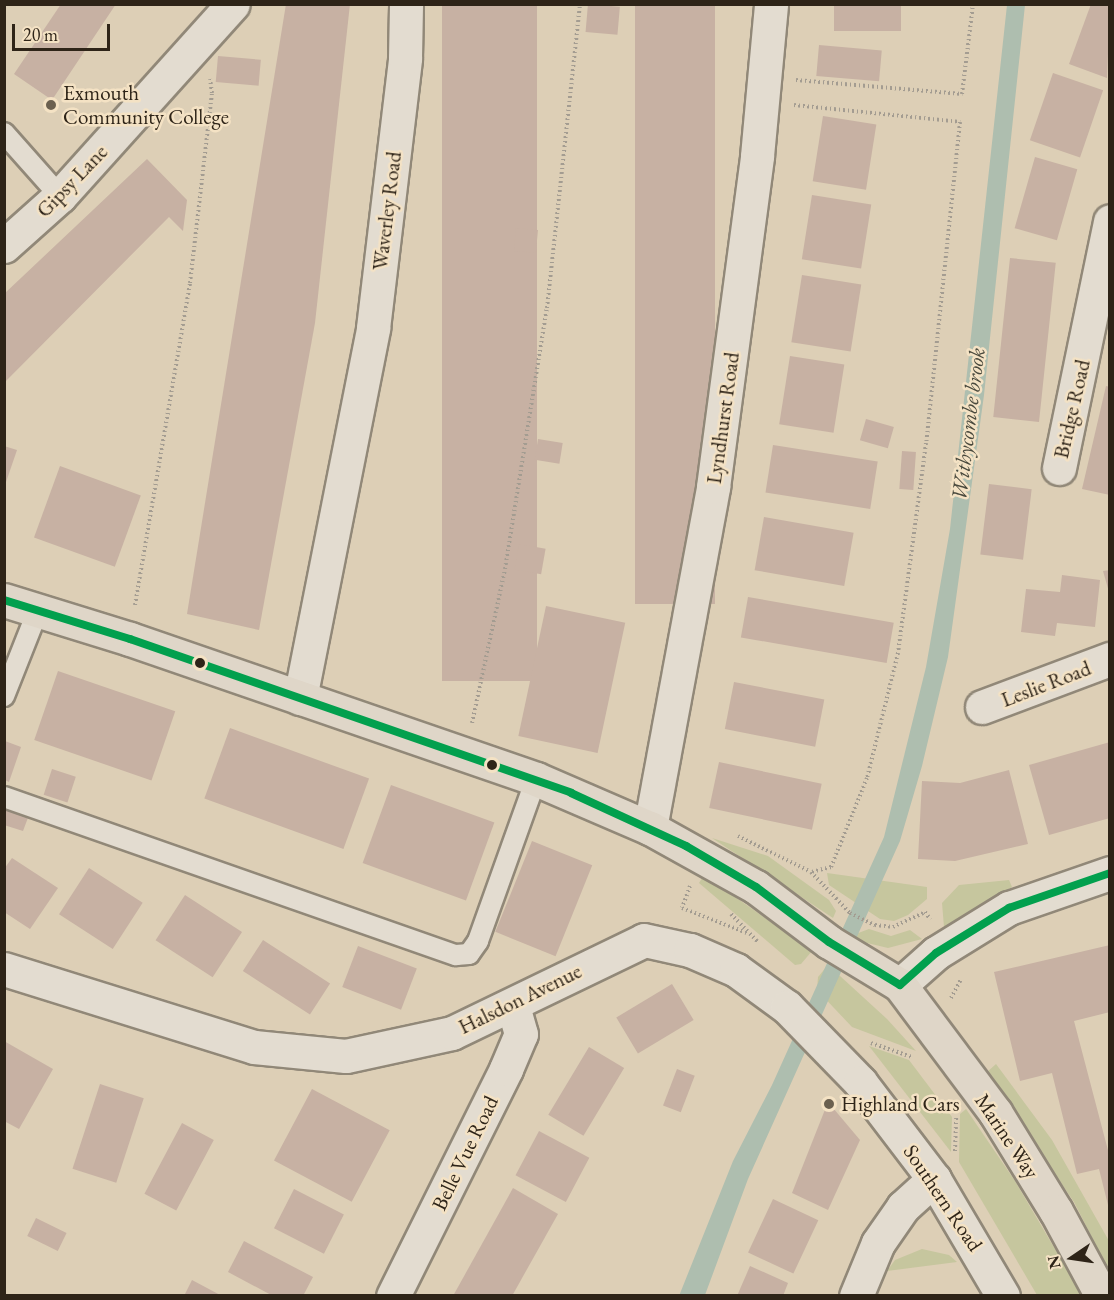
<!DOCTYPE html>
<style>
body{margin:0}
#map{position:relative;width:1114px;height:1300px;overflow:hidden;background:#ddcfb6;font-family:"EB Garamond",serif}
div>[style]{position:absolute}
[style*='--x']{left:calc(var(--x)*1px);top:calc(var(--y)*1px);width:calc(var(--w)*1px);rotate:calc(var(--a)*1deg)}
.green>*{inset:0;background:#c6c69e}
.water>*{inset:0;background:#aebeaf}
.building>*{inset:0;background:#c7b1a3;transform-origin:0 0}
.path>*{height:4px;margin-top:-2px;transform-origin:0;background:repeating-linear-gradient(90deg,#a39c91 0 1.5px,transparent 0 4.5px)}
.roads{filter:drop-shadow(2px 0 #918878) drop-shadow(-2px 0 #918878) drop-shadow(0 2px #918878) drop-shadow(0 -2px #918878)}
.lane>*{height:20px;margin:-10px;padding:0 10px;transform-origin:10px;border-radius:10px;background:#e3dcd0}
.street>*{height:33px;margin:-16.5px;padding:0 16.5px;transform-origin:16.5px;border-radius:16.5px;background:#e3dcd0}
.secondary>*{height:33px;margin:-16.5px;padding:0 16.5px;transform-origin:16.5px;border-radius:16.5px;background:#e3dcd0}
.highway>*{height:33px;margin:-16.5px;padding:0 16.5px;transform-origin:16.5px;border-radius:16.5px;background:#dfd6c8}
.bus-1>*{height:8px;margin:-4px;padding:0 4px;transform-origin:4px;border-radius:4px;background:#02a04e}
.dots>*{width:16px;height:16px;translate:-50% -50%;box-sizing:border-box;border:3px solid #f4e2c4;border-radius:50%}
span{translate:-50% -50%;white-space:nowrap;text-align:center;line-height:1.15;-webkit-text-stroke:5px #f4e2c4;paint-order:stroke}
.poi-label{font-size:21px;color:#2e2418}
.left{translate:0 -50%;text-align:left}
.street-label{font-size:21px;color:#2e2418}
.water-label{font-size:22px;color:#49493d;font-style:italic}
.frame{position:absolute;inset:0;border:6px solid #2e2418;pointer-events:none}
.north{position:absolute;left:1042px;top:1228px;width:60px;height:60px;-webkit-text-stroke:4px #f4e2c4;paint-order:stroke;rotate:257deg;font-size:16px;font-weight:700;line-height:24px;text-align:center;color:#2e2418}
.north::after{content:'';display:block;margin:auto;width:21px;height:27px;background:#2e2418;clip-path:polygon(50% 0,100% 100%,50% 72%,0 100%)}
.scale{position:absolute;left:12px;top:24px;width:98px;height:27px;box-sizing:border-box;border:3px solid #2e2418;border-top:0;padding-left:8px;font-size:18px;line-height:21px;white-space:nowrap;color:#2e2418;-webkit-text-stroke:4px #f4e2c4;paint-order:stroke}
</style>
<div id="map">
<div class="green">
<div style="clip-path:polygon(712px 838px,768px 856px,829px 900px,836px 911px,833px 918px)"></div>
<div style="clip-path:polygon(827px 873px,927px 887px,927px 899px,908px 915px,894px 921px,880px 919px,829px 885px)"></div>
<div style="clip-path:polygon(704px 875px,812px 951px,801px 964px,795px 965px,699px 883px)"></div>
<div style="clip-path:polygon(1009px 880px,1012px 887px,944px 927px,942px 903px,959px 885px)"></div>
<div style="clip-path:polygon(869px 929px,891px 936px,910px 930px,922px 939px,888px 948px,863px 942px,853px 935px)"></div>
<div style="clip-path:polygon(828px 965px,887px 1019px,916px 1051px,852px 1027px,817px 990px,818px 977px)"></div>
<div style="clip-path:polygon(869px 1046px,909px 1060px,952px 1117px,951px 1152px)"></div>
<div style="clip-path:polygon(996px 1064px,1052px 1140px,1109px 1241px,1109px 1271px,1074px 1202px,986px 1073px)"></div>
<div style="clip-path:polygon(966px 1109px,1015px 1181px,1082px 1295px,1037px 1295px,959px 1162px,960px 1114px)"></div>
<div style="clip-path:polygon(922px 1249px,949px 1255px,957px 1262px,887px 1271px,895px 1260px)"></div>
</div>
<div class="water">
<div style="clip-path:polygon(1007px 5px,1025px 5px,984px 395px,948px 657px,922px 766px,900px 841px,748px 1179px,705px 1295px,679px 1296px,733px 1161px,772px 1085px,884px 837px,926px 667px,950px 529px)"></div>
</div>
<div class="building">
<div style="clip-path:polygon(61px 4px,116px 4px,52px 100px,14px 74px)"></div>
<div style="clip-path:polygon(286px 4px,350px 4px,315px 323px,259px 630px,187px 614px)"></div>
<div style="left:442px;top:4px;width:95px;height:677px"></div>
<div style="left:588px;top:4px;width:32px;height:28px;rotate:5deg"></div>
<div style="left:635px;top:4px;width:80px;height:600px"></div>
<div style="left:834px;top:4px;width:67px;height:27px"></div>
<div style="clip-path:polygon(1091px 4px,1110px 5px,1107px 78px,1069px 64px)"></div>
<div style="left:819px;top:45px;width:63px;height:31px;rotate:5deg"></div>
<div style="left:218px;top:56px;width:43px;height:26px;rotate:5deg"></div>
<div style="left:1053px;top:73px;width:53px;height:71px;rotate:19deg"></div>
<div style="left:823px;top:116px;width:54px;height:66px;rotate:9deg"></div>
<div style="left:1035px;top:157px;width:44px;height:74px;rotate:16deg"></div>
<div style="clip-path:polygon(147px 159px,187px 200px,183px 231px,169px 217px,4px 383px,4px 294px)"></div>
<div style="left:812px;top:195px;width:60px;height:65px;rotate:9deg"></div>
<div style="left:516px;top:228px;width:22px;height:23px;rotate:5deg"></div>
<div style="left:1010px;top:258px;width:46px;height:160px;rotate:6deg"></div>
<div style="left:802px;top:275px;width:60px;height:68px;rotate:9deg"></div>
<div style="left:790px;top:356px;width:55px;height:69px;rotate:9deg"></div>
<div style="clip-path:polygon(1106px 386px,1110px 387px,1110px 495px,1082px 489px)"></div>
<div style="left:866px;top:419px;width:29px;height:22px;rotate:16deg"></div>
<div style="left:538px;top:439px;width:25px;height:21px;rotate:9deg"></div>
<div style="left:773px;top:445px;width:106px;height:48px;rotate:9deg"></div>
<div style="clip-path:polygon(4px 446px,17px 450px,5px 485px,4px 485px)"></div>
<div style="left:902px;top:451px;width:14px;height:38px;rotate:4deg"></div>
<div style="left:60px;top:466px;width:86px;height:76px;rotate:20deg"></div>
<div style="left:989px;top:484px;width:43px;height:71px;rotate:7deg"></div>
<div style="left:764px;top:517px;width:91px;height:54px;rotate:10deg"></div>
<div style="left:519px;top:544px;width:27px;height:26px;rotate:10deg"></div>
<div style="clip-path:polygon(1110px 570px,1110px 592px,1109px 592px,1103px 571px)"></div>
<div style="clip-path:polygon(1062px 575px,1100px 580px,1095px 627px,1057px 623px,1055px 636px,1021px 632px,1026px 589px,1060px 592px)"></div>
<div style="left:748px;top:597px;width:148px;height:41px;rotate:10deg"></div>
<div style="left:546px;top:606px;width:81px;height:133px;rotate:12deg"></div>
<div style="left:58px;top:671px;width:124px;height:73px;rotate:19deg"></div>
<div style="left:734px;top:682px;width:92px;height:48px;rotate:11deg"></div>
<div style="left:230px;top:728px;width:148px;height:75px;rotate:20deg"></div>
<div style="clip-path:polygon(5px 741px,21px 747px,9px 782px,5px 780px)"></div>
<div style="clip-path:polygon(1110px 742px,1110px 818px,1049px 835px,1029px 765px)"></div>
<div style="left:719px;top:762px;width:105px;height:47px;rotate:12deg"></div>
<div style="left:52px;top:769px;width:25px;height:27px;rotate:18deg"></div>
<div style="clip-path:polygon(1009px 770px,1028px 844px,955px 861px,918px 859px,922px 781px,960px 783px)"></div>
<div style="left:391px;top:785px;width:110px;height:83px;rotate:20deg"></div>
<div style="clip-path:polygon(4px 807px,29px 815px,23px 831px,4px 825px)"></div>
<div style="left:532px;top:841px;width:65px;height:98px;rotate:22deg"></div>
<div style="clip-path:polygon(12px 858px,58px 888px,30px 929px,4px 912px,4px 869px)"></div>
<div style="left:89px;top:868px;width:64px;height:55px;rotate:33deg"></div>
<div style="left:185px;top:895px;width:68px;height:54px;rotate:33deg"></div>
<div style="left:263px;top:940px;width:80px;height:37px;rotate:33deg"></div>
<div style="clip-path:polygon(1110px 945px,1110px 1012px,1074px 1021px,1110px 1158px,1109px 1209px,1099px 1169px,1077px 1174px,1052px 1073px,1020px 1081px,994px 972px)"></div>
<div style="left:358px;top:946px;width:63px;height:44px;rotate:21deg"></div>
<div style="left:672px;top:984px;width:42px;height:65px;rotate:59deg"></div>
<div style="clip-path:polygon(4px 1041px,53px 1069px,19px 1129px,4px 1121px)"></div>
<div style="left:589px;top:1047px;width:41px;height:79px;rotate:31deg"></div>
<div style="left:677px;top:1069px;width:19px;height:39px;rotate:21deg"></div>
<div style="left:100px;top:1084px;width:46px;height:89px;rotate:18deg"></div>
<div style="left:312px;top:1089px;width:88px;height:81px;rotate:28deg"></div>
<div style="clip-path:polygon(828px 1102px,860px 1140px,828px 1210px,792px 1193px)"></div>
<div style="left:182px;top:1123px;width:36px;height:80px;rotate:28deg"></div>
<div style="left:539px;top:1131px;width:57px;height:50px;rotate:28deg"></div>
<div style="clip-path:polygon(513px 1188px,558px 1214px,512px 1296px,453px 1296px)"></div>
<div style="left:294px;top:1189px;width:56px;height:44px;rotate:27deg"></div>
<div style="left:773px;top:1199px;width:50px;height:59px;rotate:25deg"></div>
<div style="left:36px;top:1218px;width:34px;height:20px;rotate:26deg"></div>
<div style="clip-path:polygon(244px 1241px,313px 1277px,303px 1296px,273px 1296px,228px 1272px)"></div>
<div style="clip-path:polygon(750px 1266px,788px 1283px,783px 1296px,737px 1296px)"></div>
<div style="clip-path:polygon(192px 1280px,222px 1296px,184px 1296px)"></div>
</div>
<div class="path">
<div style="--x:796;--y:80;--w:167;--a:4.8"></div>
<div style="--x:962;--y:94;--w:91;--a:-83"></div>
<div style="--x:794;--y:105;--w:167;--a:5.8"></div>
<div style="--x:960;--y:122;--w:323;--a:96"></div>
<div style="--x:926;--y:443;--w:212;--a:97.6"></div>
<div style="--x:898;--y:653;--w:129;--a:103.9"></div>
<div style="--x:867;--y:778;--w:96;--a:112"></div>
<div style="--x:831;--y:867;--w:21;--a:166"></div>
<div style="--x:135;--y:605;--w:327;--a:-80.3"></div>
<div style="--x:190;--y:283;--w:191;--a:-83.4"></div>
<div style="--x:212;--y:93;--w:14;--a:-98"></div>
<div style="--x:472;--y:723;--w:157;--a:-77.9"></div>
<div style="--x:505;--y:569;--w:264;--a:-80.9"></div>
<div style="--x:547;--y:308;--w:306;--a:-83.8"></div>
<div style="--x:738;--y:836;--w:81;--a:26.3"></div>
<div style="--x:811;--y:872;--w:57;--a:46.4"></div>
<div style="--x:850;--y:913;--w:4;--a:124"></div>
<div style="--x:690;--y:886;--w:23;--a:110"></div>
<div style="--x:682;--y:908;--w:70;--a:21"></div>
<div style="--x:850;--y:913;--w:28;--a:26"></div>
<div style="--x:875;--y:925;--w:18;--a:6"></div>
<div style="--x:893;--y:927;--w:35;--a:-25"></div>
<div style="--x:925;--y:912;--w:9;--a:54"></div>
<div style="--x:731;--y:914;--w:40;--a:46"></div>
<div style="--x:951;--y:998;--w:21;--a:-62"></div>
<div style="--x:871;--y:1043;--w:43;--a:18.9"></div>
<div style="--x:955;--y:1151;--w:35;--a:-88"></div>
</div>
<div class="roads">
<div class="lane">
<div style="--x:4;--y:133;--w:84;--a:48.4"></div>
<div style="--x:4;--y:696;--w:92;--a:-68.4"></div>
<div style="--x:4;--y:797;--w:479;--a:19.3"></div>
<div style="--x:456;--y:955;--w:13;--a:-4"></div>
<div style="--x:469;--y:954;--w:16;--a:-55"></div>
<div style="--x:478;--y:941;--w:172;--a:-70.3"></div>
</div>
<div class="street">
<div style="--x:1059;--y:468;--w:252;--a:-78.3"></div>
<div style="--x:300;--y:698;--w:377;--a:-78.8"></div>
<div style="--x:373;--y:328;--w:272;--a:-83.2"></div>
<div style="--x:405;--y:58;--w:54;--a:-88.9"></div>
<div style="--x:982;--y:707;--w:137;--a:-20.6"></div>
<div style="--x:650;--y:828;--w:347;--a:-79.5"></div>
<div style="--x:713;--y:487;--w:334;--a:-82.4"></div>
<div style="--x:757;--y:156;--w:153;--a:-84.7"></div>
<div style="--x:4;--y:969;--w:262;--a:17.3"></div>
<div style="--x:254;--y:1047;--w:92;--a:5.6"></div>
<div style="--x:346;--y:1056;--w:108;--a:-12.2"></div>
<div style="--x:452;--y:1033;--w:213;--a:-25.8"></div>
<div style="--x:644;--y:940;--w:47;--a:12.3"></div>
<div style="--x:690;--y:950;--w:50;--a:23.5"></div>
<div style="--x:736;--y:970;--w:63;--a:36"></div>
<div style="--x:787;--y:1007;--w:105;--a:45.8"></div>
<div style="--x:860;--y:1082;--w:122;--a:52.7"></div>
<div style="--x:934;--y:1179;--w:136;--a:59.5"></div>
<div style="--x:393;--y:1296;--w:254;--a:-63.5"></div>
<div style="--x:506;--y:1069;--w:38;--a:-67"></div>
<div style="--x:521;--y:1034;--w:29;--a:-106"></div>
<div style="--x:856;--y:1296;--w:57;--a:-67.5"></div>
<div style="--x:878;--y:1243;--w:44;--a:-55.2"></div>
<div style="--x:903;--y:1207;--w:42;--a:-42.1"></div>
</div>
<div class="secondary">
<div style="--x:4;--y:246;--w:75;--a:-41.8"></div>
<div style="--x:60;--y:196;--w:258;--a:-48"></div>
<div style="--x:900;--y:985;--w:48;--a:-41.6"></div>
<div style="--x:936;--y:953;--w:86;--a:-31.7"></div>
<div style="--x:1009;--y:908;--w:107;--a:-19.1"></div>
</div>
<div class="highway">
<div style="--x:4;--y:600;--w:132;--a:17.2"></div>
<div style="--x:130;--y:639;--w:429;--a:19"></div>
<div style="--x:536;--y:779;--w:124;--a:23.3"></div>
<div style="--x:650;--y:828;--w:121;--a:29.1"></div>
<div style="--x:756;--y:887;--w:91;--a:37"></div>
<div style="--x:829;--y:942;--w:83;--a:31.2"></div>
<div style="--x:900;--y:985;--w:159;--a:53.2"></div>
<div style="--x:995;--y:1112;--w:116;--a:58.4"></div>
<div style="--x:1056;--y:1211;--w:97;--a:61.6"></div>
</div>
</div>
<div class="bus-1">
<div style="--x:4;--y:600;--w:132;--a:17.2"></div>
<div style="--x:130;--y:639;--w:467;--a:19.2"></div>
<div style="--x:571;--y:793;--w:127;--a:24.7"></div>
<div style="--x:686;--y:846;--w:81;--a:30.4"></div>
<div style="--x:756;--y:887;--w:91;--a:37"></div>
<div style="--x:829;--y:942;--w:83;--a:31.2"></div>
<div style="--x:900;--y:985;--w:48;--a:-41.6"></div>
<div style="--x:936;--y:953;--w:86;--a:-31.7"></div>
<div style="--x:1009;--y:908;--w:107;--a:-19.1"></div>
</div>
<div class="dots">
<div style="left:51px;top:105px;background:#6b604f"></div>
<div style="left:200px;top:663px;background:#2e2418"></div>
<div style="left:492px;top:765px;background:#2e2418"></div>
<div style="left:829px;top:1104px;background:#6b604f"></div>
</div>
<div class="poi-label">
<span class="left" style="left:63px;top:105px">Exmouth<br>Community College</span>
<span class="left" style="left:841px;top:1104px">Highland Cars</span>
</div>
<div class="street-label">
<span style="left:72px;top:181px;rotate:-46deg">Gipsy Lane</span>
<span style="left:387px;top:211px;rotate:-83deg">Waverley Road</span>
<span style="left:1072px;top:409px;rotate:-77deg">Bridge Road</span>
<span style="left:723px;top:418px;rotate:-82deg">Lyndhurst Road</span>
<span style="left:1046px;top:684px;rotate:-21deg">Leslie Road</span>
<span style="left:520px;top:999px;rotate:-26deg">Halsdon Avenue</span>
<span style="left:1007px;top:1136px;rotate:56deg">Marine Way</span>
<span style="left:465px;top:1153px;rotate:-64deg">Belle Vue Road</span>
<span style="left:943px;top:1198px;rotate:56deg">Southern Road</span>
</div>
<div class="water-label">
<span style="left:968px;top:424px;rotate:-83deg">Withycombe brook</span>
</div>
<div class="frame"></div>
<div class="north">N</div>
<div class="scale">20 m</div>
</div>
